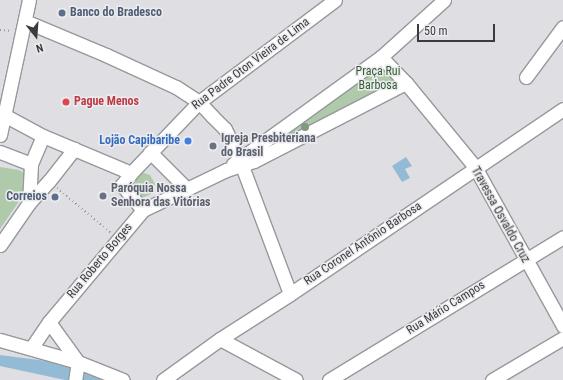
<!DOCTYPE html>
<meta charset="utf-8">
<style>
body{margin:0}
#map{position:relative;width:563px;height:380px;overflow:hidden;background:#dfdfe3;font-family:"Roboto Condensed",sans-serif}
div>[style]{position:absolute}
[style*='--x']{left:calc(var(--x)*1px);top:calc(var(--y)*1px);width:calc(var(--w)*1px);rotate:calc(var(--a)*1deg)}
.green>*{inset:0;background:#afc9ab}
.water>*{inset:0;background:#94bbd5}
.path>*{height:2px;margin-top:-1px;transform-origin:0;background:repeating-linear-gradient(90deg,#99999c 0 1px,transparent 0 4px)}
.roads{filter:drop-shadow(1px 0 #97989b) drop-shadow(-1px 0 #97989b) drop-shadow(0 1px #97989b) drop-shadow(0 -1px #97989b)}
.minor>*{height:13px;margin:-6.5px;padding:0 6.5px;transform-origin:6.5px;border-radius:6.5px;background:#fff}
.trees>*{width:8px;height:8px;margin:-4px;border-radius:50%;background:#819881}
.dots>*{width:11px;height:11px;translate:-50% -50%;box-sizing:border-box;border:2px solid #ececf0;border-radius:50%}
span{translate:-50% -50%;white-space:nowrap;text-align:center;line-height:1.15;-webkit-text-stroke:3px #ececf0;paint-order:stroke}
.service-label{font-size:12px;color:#4e5e75;font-weight:700}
.left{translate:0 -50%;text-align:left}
.right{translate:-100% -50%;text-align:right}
.street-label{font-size:12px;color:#3c3c3e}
.park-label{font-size:12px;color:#345d30}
.health-label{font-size:12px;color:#be3a42;font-weight:700}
.worship-label{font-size:12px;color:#5b616d;font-weight:700}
.shop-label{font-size:12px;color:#366cbe;font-weight:700}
.north{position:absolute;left:16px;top:16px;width:40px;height:40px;-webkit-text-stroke:3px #ececf0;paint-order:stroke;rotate:163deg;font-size:11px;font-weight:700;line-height:16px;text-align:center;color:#3c3c3e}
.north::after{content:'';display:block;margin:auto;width:14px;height:18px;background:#3c3c3e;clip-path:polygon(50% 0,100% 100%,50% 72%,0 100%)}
.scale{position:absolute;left:417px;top:24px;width:78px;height:18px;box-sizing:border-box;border:2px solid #3c3c3e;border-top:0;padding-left:5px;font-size:12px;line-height:14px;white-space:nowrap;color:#3c3c3e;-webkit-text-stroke:3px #ececf0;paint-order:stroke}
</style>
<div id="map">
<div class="green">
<div style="clip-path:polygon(381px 57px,406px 83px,291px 143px,252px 150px)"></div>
<div style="clip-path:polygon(0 167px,19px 170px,24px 173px,26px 178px,24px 194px,0 229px)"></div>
<div style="clip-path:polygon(141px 172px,150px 175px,155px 184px,151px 194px,142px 198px,133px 195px,128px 186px)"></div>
</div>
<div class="water">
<div style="clip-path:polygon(406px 157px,412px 166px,405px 169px,410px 178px,402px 182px,392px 166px)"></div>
<div style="clip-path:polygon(0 355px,55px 362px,108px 380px,65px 380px,0 366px)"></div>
</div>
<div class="path">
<div style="--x:0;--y:30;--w:12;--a:5"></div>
<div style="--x:57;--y:188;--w:70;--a:39.8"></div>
</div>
<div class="roads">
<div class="minor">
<div style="--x:25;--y:21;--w:88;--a:22.8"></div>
<div style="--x:106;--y:55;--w:77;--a:24.6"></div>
<div style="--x:176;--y:87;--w:27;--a:33"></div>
<div style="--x:199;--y:102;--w:19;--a:47"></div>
<div style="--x:212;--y:116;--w:18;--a:45"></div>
<div style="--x:225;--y:129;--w:32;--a:64"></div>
<div style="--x:239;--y:158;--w:145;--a:69.4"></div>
<div style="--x:381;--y:57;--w:36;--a:46"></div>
<div style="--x:406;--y:83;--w:109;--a:50.6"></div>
<div style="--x:475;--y:167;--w:182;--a:61"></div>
<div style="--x:526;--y:77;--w:62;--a:-53.5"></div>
<div style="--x:4;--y:115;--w:44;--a:28.3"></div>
<div style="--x:43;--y:136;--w:95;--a:22.8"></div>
<div style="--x:0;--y:135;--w:138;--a:-77.9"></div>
<div style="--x:0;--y:152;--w:33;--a:21"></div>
<div style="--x:150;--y:152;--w:52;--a:45"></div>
<div style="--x:233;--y:164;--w:183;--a:-35.9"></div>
<div style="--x:381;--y:57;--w:85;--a:-42.1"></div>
<div style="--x:29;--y:203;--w:39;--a:-87"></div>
<div style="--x:31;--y:164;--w:30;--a:-67"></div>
<div style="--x:143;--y:210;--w:33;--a:-130"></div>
<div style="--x:122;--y:185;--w:15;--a:-53"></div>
<div style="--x:131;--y:173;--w:98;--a:-46.2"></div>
<div style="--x:199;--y:102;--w:170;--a:-36.9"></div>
<div style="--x:0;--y:245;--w:51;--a:-55.4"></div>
<div style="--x:29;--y:203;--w:30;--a:-48"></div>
<div style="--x:49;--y:181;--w:41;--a:-52"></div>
<div style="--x:49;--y:322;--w:49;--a:54.1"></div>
<div style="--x:78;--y:362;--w:18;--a:99"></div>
<div style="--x:220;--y:339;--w:86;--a:28.3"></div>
<div style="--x:0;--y:340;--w:81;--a:15.8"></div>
<div style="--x:78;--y:362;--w:48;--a:21.8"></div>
<div style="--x:32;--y:347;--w:30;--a:-56"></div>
<div style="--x:49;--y:322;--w:146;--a:-50"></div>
<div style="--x:143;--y:210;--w:92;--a:-25.7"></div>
<div style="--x:226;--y:170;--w:29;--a:-18"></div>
<div style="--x:254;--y:161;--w:171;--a:-27.2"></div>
<div style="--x:163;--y:380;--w:70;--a:-35.7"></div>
<div style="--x:220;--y:339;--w:83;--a:-32.7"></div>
<div style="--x:290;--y:294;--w:330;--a:-34.1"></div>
<div style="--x:329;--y:380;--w:274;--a:-31.4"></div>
<div style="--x:492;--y:380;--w:82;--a:-30.6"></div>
</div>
</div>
<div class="trees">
<div style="left:305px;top:127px"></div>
</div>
<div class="dots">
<div style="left:62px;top:13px;background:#5c6f8a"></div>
<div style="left:66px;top:102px;background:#e0444e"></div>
<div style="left:188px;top:141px;background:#3f7fe0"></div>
<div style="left:213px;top:146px;background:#6b7280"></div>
<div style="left:103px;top:196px;background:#6b7280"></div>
<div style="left:55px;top:197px;background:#5c6f8a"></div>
</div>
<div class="service-label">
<span class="left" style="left:70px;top:13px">Banco do Bradesco</span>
<span class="right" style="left:47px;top:197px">Correios</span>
</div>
<div class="street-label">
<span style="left:251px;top:64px;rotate:-37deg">Rua Padre Oton Vieira de Lima</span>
<span style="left:500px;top:215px;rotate:61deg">Travessa Osvaldo Cruz</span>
<span style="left:363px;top:244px;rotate:-34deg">Rua Coronel Antônio Barbosa</span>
<span style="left:100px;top:261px;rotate:-50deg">Rua Roberto Borges</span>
<span style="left:446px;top:308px;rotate:-32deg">Rua Mário Campos</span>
</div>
<div class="park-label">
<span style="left:378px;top:79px">Praça Rui<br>Barbosa</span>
</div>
<div class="health-label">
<span class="left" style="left:74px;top:102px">Pague Menos</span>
</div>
<div class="worship-label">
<span class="left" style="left:221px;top:146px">Igreja Presbiteriana<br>do Brasil</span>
<span class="left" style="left:111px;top:196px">Paróquia Nossa<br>Senhora das Vitórias</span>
</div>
<div class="shop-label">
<span class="right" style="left:180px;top:141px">Lojão Capibaribe</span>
</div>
<div class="north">N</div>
<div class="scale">50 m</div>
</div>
